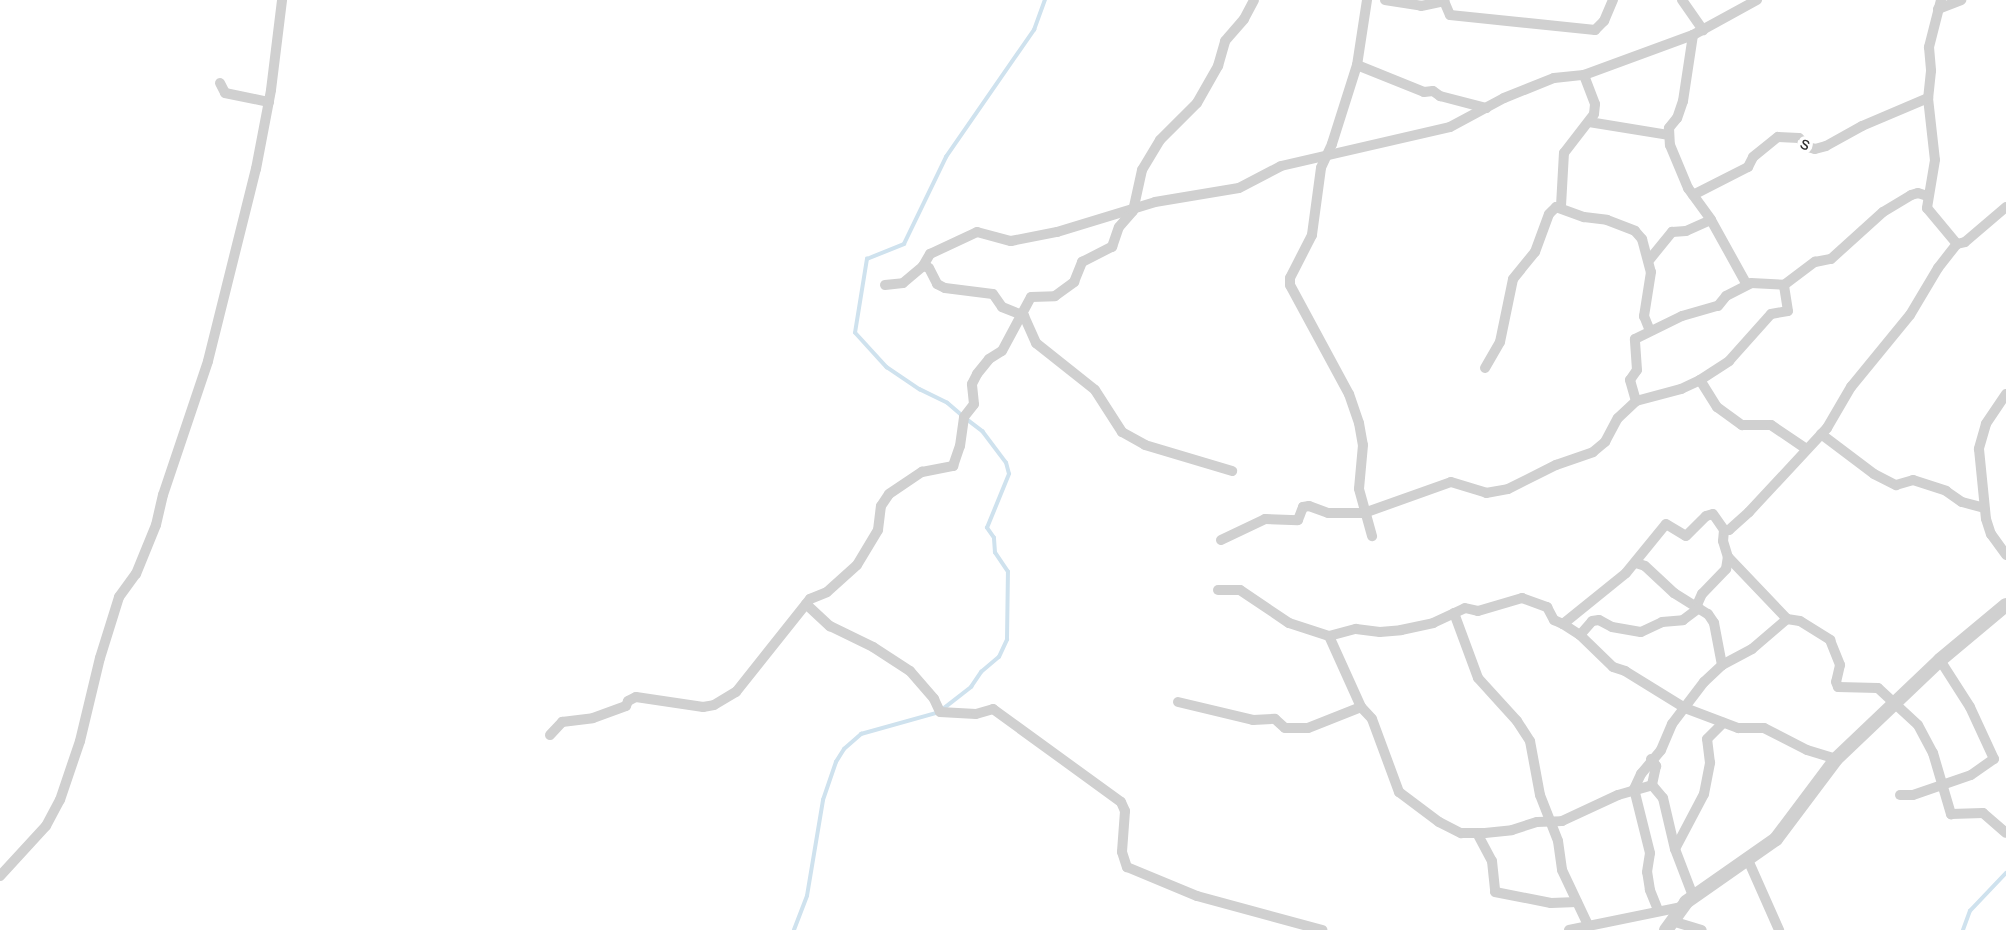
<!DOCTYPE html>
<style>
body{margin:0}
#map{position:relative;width:2006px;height:930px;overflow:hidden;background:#fff;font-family:"Golos Text",sans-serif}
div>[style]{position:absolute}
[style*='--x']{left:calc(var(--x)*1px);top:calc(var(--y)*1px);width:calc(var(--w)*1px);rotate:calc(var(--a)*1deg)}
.stream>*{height:3.5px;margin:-1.75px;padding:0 1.75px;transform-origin:1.75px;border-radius:1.75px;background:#cfe2ee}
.minor>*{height:10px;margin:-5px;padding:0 5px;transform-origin:5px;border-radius:5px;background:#d0d0d0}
.tertiary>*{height:14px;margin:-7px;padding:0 7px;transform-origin:7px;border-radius:7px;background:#d0d0d0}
span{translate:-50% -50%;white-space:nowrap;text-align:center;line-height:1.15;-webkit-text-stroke:7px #fff;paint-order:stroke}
.street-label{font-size:18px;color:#333}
</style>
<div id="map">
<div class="stream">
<div style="--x:961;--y:415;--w:18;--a:-139"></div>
<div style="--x:947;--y:403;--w:30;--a:-154"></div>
<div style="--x:920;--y:390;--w:40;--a:-146"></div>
<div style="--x:887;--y:368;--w:47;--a:-132.4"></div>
<div style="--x:855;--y:333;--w:75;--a:-80.8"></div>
<div style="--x:867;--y:259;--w:40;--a:-22"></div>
<div style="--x:904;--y:244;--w:97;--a:-64.2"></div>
<div style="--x:946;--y:157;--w:155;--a:-55.3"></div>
<div style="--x:1034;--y:30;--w:32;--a:-70"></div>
<div style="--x:943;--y:709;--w:36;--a:-38"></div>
<div style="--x:971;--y:687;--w:18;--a:-56"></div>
<div style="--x:981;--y:672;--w:23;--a:-40"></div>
<div style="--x:999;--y:657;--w:19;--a:-65"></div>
<div style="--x:1007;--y:640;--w:68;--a:-89.2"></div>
<div style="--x:1008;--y:572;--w:23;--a:-124"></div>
<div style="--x:995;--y:553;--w:15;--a:-94"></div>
<div style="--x:994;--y:538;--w:12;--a:-125"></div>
<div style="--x:987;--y:528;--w:58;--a:-67.8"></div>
<div style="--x:1009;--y:474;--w:11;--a:-105"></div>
<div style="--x:1006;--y:463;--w:39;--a:-127"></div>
<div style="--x:983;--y:432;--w:20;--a:-143"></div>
<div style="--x:794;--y:930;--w:36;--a:-69"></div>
<div style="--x:807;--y:896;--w:97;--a:-80.5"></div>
<div style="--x:823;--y:800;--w:40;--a:-71.1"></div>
<div style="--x:836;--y:762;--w:15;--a:-58"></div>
<div style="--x:844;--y:749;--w:23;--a:-41"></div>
<div style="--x:861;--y:734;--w:78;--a:-15.6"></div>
<div style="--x:1963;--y:930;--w:20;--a:-70"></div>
<div style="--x:1970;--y:911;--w:52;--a:-46.5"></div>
</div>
<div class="minor">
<div style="--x:1367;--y:0;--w:66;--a:98.7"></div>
<div style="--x:1357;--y:65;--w:83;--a:107.6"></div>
<div style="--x:1332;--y:144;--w:26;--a:115"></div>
<div style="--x:1321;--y:168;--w:68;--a:97.7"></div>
<div style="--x:1312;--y:235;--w:48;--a:117.1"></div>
<div style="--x:1290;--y:278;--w:7;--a:90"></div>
<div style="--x:1290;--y:285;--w:124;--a:61.6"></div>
<div style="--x:1349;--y:394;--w:31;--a:71"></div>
<div style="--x:1359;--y:423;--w:22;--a:80"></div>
<div style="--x:1363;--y:445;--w:44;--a:95.2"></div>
<div style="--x:1359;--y:489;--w:49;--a:74.5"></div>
<div style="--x:1385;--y:0;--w:36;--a:9"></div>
<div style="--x:1421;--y:6;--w:24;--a:-12"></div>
<div style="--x:1444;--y:1;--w:15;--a:67"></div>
<div style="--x:1450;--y:15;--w:146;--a:5.9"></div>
<div style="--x:1595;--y:30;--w:13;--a:-45"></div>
<div style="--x:1604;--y:21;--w:23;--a:-67"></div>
<div style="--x:1682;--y:0;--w:37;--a:55"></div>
<div style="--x:1941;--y:0;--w:49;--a:104.3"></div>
<div style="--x:1929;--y:47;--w:24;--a:85"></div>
<div style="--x:1931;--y:71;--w:27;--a:96"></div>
<div style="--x:1928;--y:98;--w:62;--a:83.6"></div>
<div style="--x:1935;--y:160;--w:49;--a:99.5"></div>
<div style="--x:1927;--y:208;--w:47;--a:50.2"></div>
<div style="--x:1938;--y:9;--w:25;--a:-21"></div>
<div style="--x:1693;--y:35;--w:67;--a:98.6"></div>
<div style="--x:1683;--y:101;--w:18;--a:109"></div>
<div style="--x:1677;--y:118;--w:13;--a:129"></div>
<div style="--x:1669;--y:128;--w:17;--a:87"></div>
<div style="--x:1670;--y:145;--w:47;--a:67.3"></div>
<div style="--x:1688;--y:188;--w:39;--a:54"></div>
<div style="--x:1711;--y:220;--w:74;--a:61"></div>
<div style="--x:1357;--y:65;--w:72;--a:21.9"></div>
<div style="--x:1424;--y:92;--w:9;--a:-6"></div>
<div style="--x:1433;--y:91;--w:9;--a:36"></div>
<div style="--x:1440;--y:96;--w:48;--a:14.6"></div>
<div style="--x:220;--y:83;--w:11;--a:63"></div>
<div style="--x:225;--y:93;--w:45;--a:11.6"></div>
<div style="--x:1589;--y:122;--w:80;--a:9.3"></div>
<div style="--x:1693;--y:195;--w:62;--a:-27"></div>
<div style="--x:1748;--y:167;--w:11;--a:-63"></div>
<div style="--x:1753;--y:157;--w:32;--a:-39"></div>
<div style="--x:1778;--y:137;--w:21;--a:3"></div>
<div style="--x:1799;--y:138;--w:13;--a:45"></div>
<div style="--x:1808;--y:147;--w:7;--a:16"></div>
<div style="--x:1815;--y:149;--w:11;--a:-15"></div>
<div style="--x:1826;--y:146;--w:41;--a:-29.1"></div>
<div style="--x:1862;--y:126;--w:72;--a:-23"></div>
<div style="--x:1561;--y:206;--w:53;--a:-86.8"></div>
<div style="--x:1564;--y:153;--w:49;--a:-52.4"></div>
<div style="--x:1594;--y:114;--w:10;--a:-84"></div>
<div style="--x:1595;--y:104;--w:31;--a:-111"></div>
<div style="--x:1650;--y:259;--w:35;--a:-51"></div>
<div style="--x:1672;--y:232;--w:14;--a:-4"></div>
<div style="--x:1686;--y:231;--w:27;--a:-24"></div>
<div style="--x:923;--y:266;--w:6;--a:18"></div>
<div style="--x:929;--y:268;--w:18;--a:63"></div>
<div style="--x:937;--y:284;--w:9;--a:27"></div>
<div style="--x:945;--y:288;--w:48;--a:7.1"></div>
<div style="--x:993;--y:294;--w:16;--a:55"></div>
<div style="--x:1002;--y:307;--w:24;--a:22"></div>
<div style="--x:1024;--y:316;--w:30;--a:66"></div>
<div style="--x:1036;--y:343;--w:75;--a:38.5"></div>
<div style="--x:1095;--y:390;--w:50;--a:57.3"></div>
<div style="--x:1122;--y:432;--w:26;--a:29"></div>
<div style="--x:1145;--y:445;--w:91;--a:16.6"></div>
<div style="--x:885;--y:285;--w:18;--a:-6"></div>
<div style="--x:903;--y:283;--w:26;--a:-40"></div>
<div style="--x:923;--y:266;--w:14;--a:-60"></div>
<div style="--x:930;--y:254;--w:52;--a:-25.1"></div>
<div style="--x:977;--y:232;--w:35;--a:15"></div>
<div style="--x:1011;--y:241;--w:47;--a:-11.1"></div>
<div style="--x:1057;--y:232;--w:102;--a:-17"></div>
<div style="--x:1155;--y:202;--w:85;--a:-9.5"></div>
<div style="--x:1239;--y:188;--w:47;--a:-27.6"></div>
<div style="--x:1281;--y:166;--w:173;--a:-13"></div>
<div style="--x:1450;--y:127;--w:61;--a:-28.2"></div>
<div style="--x:1504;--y:98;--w:54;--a:-21.8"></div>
<div style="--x:1554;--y:78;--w:30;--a:-6"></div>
<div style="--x:1584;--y:75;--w:116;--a:-20.2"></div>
<div style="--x:1693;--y:35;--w:73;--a:-28.7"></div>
<div style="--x:1485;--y:368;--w:30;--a:-60"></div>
<div style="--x:1500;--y:342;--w:64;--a:-78.3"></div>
<div style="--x:1513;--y:279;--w:35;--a:-51"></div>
<div style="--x:1535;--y:252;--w:40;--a:-69.8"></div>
<div style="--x:1549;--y:214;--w:10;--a:-45"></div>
<div style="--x:1556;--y:207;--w:30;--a:20"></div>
<div style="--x:1584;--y:217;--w:23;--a:7"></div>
<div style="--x:1607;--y:220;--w:30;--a:21"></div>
<div style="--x:1635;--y:231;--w:11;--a:49"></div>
<div style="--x:1642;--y:239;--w:34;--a:75"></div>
<div style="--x:1651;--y:272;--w:45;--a:99"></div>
<div style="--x:1644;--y:316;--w:16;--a:68"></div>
<div style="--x:1700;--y:380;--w:32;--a:58"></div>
<div style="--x:1717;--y:407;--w:31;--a:36"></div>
<div style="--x:1742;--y:425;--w:29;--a:0"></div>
<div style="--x:1771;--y:425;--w:41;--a:34.1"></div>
<div style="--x:2006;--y:394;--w:36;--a:124"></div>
<div style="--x:1986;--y:424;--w:26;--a:106"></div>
<div style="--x:1979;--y:449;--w:70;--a:84.3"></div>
<div style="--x:1986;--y:519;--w:16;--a:72"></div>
<div style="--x:1991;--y:534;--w:26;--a:54"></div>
<div style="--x:1636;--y:401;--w:22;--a:-106"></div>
<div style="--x:1630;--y:380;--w:12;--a:-55"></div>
<div style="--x:1637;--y:370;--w:31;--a:-94"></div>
<div style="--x:1635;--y:339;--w:52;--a:-26.1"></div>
<div style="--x:1682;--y:316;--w:37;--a:-16"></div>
<div style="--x:1718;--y:306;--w:13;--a:-51"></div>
<div style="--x:1726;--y:296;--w:28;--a:-27"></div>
<div style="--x:1751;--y:283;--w:33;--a:3"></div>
<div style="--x:1821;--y:434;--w:66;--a:37"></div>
<div style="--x:1874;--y:474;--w:25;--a:27"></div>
<div style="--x:1896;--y:485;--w:18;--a:-16"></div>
<div style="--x:1913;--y:480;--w:35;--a:18"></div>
<div style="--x:1946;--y:491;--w:19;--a:35"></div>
<div style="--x:1962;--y:502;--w:23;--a:15"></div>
<div style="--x:1724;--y:530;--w:11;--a:95"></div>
<div style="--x:1723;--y:541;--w:17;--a:73"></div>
<div style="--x:1728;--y:557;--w:86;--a:46.4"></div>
<div style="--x:1787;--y:619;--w:13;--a:9"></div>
<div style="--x:1800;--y:621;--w:36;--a:32"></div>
<div style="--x:1830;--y:640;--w:27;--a:68"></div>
<div style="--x:1840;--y:665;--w:17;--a:103"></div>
<div style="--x:1836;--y:682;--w:5;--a:68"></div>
<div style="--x:1838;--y:687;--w:40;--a:1.4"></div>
<div style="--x:1878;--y:688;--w:54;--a:42.8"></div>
<div style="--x:1918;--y:725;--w:32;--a:62"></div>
<div style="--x:1933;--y:753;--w:64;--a:73.6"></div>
<div style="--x:1951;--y:814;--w:32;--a:-2"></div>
<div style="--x:1983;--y:813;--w:30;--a:41"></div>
<div style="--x:1221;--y:540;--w:49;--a:-25.5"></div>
<div style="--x:1265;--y:519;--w:33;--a:2"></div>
<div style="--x:1298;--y:520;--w:14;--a:-69"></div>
<div style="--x:1303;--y:507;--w:6;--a:-9"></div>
<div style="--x:1309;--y:506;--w:20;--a:20"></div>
<div style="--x:1328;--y:513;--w:36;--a:0"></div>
<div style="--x:1364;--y:513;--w:92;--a:-19.6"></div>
<div style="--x:1451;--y:482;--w:37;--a:17"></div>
<div style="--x:1486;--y:493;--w:22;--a:-10"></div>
<div style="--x:1508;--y:489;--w:54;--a:-26.6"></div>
<div style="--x:1556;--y:465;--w:39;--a:-19"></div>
<div style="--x:1593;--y:452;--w:16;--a:-40"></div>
<div style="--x:1605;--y:442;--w:27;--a:-62"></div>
<div style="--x:1618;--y:418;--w:25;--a:-43"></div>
<div style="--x:1636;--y:401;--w:47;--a:-14.9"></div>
<div style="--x:1681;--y:389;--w:21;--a:-25"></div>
<div style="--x:1700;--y:380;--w:35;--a:-33"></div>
<div style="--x:1729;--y:361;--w:63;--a:-48.2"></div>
<div style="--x:1771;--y:314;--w:17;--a:-10"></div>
<div style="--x:1788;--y:311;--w:26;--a:-99"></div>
<div style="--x:1784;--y:285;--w:39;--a:-37"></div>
<div style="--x:1815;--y:262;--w:16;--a:-11"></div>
<div style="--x:1831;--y:259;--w:70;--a:-42.1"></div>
<div style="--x:1883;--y:212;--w:33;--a:-31"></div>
<div style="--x:1911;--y:195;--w:7;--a:-16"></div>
<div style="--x:1918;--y:193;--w:9;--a:18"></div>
<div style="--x:1636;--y:563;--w:9;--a:18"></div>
<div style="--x:1645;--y:566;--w:40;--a:43"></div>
<div style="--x:1674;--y:593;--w:40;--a:32"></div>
<div style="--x:1708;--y:614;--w:11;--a:56"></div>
<div style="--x:1714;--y:623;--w:43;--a:79.2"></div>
<div style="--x:1218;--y:590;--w:22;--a:0"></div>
<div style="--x:1240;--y:590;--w:59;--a:34"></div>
<div style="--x:1289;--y:623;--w:42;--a:18"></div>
<div style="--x:1329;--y:636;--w:28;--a:-15"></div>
<div style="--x:1356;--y:629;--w:24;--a:7"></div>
<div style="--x:1380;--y:632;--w:21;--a:-5"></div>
<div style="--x:1401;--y:630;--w:33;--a:-12"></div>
<div style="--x:1433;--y:623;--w:35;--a:-25"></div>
<div style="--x:1465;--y:608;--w:13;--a:13"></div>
<div style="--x:1478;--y:611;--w:46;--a:-16.5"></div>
<div style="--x:1522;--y:598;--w:27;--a:20"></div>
<div style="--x:1547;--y:607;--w:15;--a:62"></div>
<div style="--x:1554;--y:620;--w:10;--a:24"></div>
<div style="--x:1563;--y:624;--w:81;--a:-39"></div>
<div style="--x:1626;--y:573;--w:63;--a:-50.8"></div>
<div style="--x:1666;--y:524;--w:23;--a:31"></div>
<div style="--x:1686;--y:536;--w:28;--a:-45"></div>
<div style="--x:1706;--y:516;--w:7;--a:-16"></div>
<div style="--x:1713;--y:514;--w:19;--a:55"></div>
<div style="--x:1724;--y:530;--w:5;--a:0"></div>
<div style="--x:1729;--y:530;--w:27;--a:-42"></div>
<div style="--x:1749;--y:512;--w:115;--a:-47.1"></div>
<div style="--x:1827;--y:428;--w:48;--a:-59.7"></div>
<div style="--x:1851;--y:387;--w:93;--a:-50.7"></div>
<div style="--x:1910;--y:315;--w:55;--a:-59.2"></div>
<div style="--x:1938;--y:268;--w:31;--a:-52"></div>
<div style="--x:1957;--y:244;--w:8;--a:-14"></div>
<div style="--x:1965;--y:242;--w:54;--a:-40.5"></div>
<div style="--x:806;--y:604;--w:33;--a:43"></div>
<div style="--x:830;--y:626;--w:48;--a:26"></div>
<div style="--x:873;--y:647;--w:44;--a:33"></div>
<div style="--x:910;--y:671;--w:37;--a:49"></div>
<div style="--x:934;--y:699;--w:14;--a:65"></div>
<div style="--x:940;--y:712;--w:36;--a:3"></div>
<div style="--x:976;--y:714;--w:18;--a:-16"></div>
<div style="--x:993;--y:709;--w:158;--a:36"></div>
<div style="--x:1121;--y:802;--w:10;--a:66"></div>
<div style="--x:1125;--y:811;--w:41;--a:94.2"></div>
<div style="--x:1122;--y:852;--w:16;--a:72"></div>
<div style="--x:1127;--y:867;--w:76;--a:22.5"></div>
<div style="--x:1197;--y:896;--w:130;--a:15.2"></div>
<div style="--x:1697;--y:605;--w:12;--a:-66"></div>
<div style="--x:1702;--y:594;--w:35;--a:-46"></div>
<div style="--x:1726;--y:569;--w:12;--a:-81"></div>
<div style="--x:1454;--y:613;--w:69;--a:69.7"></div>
<div style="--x:1478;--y:678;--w:58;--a:47.8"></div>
<div style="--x:1517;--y:721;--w:24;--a:57"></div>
<div style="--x:1530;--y:741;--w:55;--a:79.5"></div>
<div style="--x:1540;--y:795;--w:49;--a:68.6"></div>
<div style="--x:1558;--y:841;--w:29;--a:82"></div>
<div style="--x:1562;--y:870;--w:61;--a:64.7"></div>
<div style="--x:1563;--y:624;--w:20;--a:33"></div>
<div style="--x:1580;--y:635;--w:46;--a:44.1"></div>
<div style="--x:1613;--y:667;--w:13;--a:18"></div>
<div style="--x:1625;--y:671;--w:70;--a:31.7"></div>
<div style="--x:1685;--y:708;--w:57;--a:20.7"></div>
<div style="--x:1738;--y:728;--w:26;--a:0"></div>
<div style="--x:1764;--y:728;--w:48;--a:27.1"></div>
<div style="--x:1807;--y:750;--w:30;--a:17"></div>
<div style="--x:1580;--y:635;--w:18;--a:-49"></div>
<div style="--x:1592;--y:621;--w:7;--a:-8"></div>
<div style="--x:1599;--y:620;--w:15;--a:28"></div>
<div style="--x:1612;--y:627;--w:29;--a:10"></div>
<div style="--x:1641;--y:632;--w:23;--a:-25"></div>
<div style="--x:1662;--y:622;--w:21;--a:-5"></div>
<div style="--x:1683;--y:620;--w:20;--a:-37"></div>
<div style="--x:1329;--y:636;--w:78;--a:65.7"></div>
<div style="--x:1361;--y:707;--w:16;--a:47"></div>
<div style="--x:1372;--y:719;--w:78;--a:69.7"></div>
<div style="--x:1399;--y:792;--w:50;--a:36.9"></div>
<div style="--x:1439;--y:822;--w:25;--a:27"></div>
<div style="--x:1461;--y:833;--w:24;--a:0"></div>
<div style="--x:1485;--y:833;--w:27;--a:-6"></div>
<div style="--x:1512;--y:830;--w:26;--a:-18"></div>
<div style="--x:1537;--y:822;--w:25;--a:-2"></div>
<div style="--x:1562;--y:821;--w:62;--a:-24.9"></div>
<div style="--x:1618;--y:795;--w:35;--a:-16"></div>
<div style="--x:1178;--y:702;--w:77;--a:13.5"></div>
<div style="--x:1253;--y:720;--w:22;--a:-3"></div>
<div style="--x:1275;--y:719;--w:13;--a:42"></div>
<div style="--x:1285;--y:728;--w:23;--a:0"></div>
<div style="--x:1308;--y:728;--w:57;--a:-21.6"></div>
<div style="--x:550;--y:735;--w:18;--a:-47"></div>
<div style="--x:562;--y:722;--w:31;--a:-7"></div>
<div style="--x:593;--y:718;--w:35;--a:-20"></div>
<div style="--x:626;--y:706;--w:5;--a:-68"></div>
<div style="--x:628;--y:701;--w:9;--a:-27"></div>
<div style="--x:636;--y:697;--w:68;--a:8.5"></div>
<div style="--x:703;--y:707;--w:11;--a:-10"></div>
<div style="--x:714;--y:705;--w:26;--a:-31"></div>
<div style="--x:736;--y:692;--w:119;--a:-51.5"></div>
<div style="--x:810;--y:599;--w:18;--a:-22"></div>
<div style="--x:827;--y:592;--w:40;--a:-42"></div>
<div style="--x:857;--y:565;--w:41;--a:-59"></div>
<div style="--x:878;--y:530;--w:24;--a:-83"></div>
<div style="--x:881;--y:506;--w:14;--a:-56"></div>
<div style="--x:889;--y:494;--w:40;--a:-34"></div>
<div style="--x:922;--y:472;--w:32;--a:-11"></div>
<div style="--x:953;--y:466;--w:21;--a:-71"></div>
<div style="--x:960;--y:446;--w:29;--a:-82"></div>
<div style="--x:964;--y:417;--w:16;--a:-52"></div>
<div style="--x:974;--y:404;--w:20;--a:-96"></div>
<div style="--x:972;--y:384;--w:11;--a:-63"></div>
<div style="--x:977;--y:374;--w:19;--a:-51"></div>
<div style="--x:989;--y:359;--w:15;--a:-32"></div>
<div style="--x:1002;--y:351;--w:61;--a:-61.8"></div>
<div style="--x:1031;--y:297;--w:24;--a:-2"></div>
<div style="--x:1055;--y:296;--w:24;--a:-36"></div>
<div style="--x:1074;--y:282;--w:22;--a:-68"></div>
<div style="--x:1082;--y:262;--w:34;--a:-27"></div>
<div style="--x:1112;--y:247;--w:21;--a:-71"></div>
<div style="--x:1119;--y:227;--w:21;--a:-49"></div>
<div style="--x:1133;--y:211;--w:42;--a:-77.6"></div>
<div style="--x:1142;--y:170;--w:35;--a:-59"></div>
<div style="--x:1160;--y:140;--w:52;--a:-45"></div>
<div style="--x:1197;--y:103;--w:43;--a:-60.4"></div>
<div style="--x:1218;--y:66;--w:26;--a:-74"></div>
<div style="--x:1225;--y:41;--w:29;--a:-49"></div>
<div style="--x:1244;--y:19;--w:21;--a:-62"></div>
<div style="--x:1651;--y:759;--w:9;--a:54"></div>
<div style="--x:1656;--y:766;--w:19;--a:102"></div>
<div style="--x:1652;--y:785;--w:17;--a:50"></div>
<div style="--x:1663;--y:798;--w:52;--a:76.8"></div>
<div style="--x:1675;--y:849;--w:50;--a:69"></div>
<div style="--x:1900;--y:795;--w:13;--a:0"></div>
<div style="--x:1913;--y:795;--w:61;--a:-19"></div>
<div style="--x:1971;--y:775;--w:28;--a:-35"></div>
<div style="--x:1994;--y:759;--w:57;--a:-114.8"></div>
<div style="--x:1970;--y:707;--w:56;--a:-122.6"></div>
<div style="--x:1477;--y:833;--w:32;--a:62"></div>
<div style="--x:1492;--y:861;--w:31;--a:84"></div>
<div style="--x:1495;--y:892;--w:57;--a:11.1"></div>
<div style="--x:1551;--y:903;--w:26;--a:-2"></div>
<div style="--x:1675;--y:849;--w:62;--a:-62.2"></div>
<div style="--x:1704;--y:794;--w:32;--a:-79"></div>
<div style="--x:1710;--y:763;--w:24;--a:-97"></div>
<div style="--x:1707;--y:739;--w:23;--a:-45"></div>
<div style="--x:1748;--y:860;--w:77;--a:66.1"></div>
<div style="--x:0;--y:876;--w:68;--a:-47.4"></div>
<div style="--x:46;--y:826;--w:30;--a:-62"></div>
<div style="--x:60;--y:800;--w:62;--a:-71.3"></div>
<div style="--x:80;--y:741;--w:85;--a:-76.5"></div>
<div style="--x:100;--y:658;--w:64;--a:-72.7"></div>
<div style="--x:119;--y:597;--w:29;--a:-54"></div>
<div style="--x:136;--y:574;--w:53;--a:-67.8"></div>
<div style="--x:156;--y:525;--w:31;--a:-77"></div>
<div style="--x:163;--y:495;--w:141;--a:-71.4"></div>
<div style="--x:208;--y:361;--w:198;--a:-76"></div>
<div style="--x:256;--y:169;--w:80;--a:-79.2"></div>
<div style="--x:271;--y:90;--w:91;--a:-83"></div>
<div style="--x:1658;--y:910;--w:22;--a:-112"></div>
<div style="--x:1650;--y:890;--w:18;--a:-99"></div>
<div style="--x:1647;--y:872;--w:19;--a:-81"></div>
<div style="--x:1650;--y:853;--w:66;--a:-104"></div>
<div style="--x:1634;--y:789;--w:17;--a:-65"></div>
<div style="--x:1641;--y:774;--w:31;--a:-50"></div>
<div style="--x:1661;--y:750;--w:28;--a:-67"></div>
<div style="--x:1672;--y:724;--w:53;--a:-52.7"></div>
<div style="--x:1704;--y:682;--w:25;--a:-43"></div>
<div style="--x:1722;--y:665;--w:34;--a:-28"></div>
<div style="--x:1752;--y:649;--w:46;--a:-40.6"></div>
<div style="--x:1672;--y:921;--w:31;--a:17"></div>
<div style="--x:1569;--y:930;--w:114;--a:-11.6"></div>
</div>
<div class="tertiary">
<div style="--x:1666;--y:930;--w:34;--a:-54"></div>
<div style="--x:1686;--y:902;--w:110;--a:-35"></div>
<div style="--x:1776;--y:839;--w:100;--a:-53.1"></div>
<div style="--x:1836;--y:759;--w:144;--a:-43.6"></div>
<div style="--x:1940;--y:660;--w:86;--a:-39.8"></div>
</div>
<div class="street-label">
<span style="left:1806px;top:143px;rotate:25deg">s</span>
</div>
</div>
